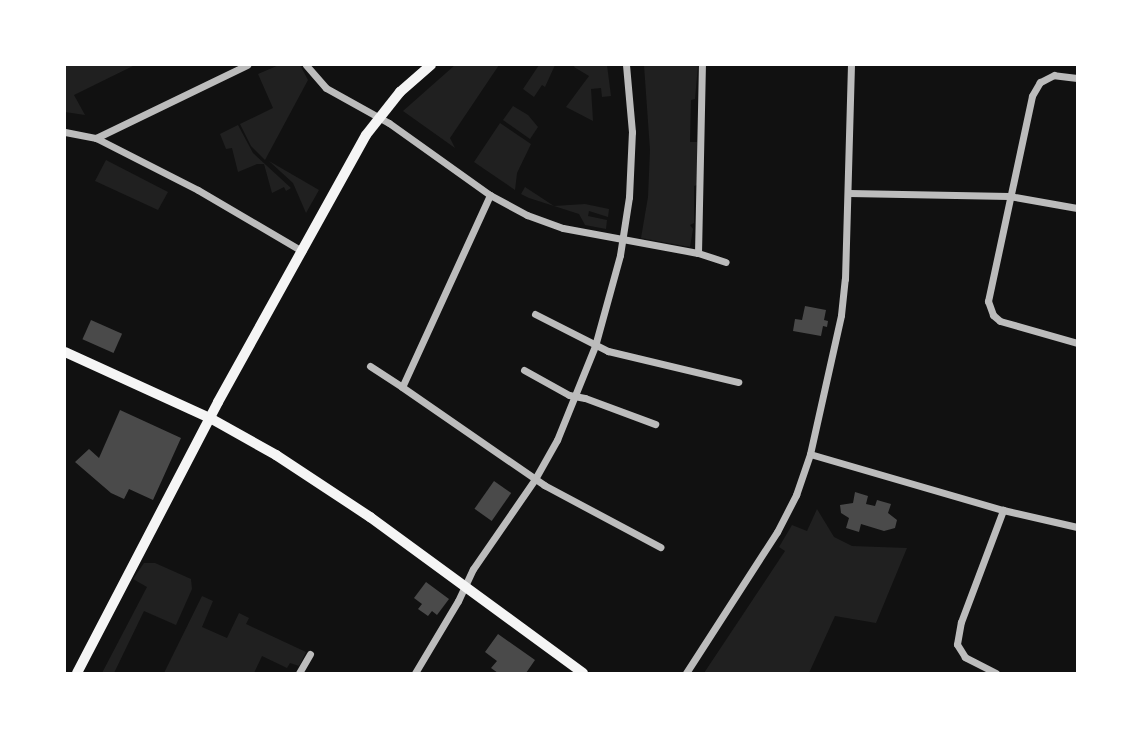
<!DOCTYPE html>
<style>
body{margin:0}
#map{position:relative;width:1142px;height:738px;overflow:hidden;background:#111;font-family:"Times New Roman",serif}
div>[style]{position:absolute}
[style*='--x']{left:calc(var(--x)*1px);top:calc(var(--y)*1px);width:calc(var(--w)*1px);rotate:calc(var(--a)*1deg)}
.green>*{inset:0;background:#202020}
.building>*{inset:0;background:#4a4a4a;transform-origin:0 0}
.minor>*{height:7px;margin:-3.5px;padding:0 3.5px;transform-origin:3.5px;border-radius:3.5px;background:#bcbcbc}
.secondary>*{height:10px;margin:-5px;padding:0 5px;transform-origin:5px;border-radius:5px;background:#f5f5f5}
span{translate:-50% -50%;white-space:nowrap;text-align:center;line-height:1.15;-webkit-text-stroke:5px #fff;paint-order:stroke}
.frame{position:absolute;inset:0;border:66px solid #fff;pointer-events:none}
</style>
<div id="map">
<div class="green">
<div style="clip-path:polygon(65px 65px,135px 65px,74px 95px,85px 115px,65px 112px)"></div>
<div style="clip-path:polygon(279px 65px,300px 65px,308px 80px,265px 160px,251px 146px,240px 124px,273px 108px,258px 74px)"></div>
<div style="clip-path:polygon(455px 65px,499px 65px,450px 138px,455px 148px,403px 111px)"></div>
<div style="clip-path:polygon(539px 65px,555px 65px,545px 87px,542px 85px,534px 97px,523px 89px)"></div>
<div style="clip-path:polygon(575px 65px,607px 65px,611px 96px,602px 97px,601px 88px,591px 89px,593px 121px,566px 107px,589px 76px,574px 67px)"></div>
<div style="clip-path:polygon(644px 65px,698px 65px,695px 99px,691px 100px,690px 142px,697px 142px,697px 185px,694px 186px,694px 223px,690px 225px,693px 229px,690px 247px,641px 238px,648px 197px,650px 150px)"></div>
<div style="clip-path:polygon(513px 106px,528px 115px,538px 127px,530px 139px,503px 120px)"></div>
<div style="clip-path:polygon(500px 123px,531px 144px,517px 173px,515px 190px,474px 162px)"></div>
<div style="clip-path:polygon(238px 125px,253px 153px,291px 188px,286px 191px,284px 187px,272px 193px,264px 164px,257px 164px,238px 172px,232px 148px,226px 149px,220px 134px)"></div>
<div style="clip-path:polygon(106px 160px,168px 192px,158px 210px,95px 181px)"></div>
<div style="clip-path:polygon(269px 161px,319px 190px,306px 213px,293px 183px)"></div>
<div style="clip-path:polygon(525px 187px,554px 206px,585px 204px,609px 209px,608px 217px,589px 211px,588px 216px,607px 220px,606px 229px,585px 225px,579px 214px,529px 198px,521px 194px)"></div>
<div style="clip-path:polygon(817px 509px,834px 537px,852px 546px,907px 548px,876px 623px,835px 616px,809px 673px,704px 673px,785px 551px,779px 547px,792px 525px,807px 531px)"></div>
<div style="clip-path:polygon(144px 563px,155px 563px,191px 579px,192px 589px,176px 625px,144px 611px,114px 673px,102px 673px,147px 587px,133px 579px)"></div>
<div style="clip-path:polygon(202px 596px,213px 601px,202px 627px,227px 638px,239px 613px,249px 618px,246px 624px,306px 652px,299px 666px,290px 663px,287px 668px,262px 656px,254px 673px,164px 673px)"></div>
</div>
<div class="building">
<div style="clip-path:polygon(805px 306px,826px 310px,824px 320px,828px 321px,827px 327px,823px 326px,821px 336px,793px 331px,795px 319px,802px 320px)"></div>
<div style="left:91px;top:320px;width:34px;height:21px;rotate:24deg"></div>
<div style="clip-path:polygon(120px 410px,181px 438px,153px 500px,129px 489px,124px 499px,111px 493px,75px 462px,89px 449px,99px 458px)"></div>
<div style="left:494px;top:481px;width:21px;height:34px;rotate:35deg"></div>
<div style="clip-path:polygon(855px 492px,868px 496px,866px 504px,875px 506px,877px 500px,891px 504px,888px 513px,897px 520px,895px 528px,884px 531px,861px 524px,859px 532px,846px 528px,849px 518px,841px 513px,840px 505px,853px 503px)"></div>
<div style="clip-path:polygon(426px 582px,449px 599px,437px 615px,432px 611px,428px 616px,418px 609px,422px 604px,414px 598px)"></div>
<div style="clip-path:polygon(498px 634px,535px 660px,526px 673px,498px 673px,491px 668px,497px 661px,485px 652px)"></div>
</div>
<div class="minor">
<div style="--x:306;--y:65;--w:30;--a:49"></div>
<div style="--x:326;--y:88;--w:72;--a:29.1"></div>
<div style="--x:389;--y:123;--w:124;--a:35.5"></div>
<div style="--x:490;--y:195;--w:42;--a:28.4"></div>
<div style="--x:527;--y:215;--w:38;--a:20"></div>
<div style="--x:563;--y:228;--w:137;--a:10.5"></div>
<div style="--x:698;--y:253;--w:29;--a:18"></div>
<div style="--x:1077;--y:78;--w:23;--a:-173"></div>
<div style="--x:1054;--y:75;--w:16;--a:153"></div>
<div style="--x:1040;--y:82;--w:16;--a:120"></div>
<div style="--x:1032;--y:96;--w:210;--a:102.1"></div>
<div style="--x:988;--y:301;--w:15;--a:70"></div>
<div style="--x:993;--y:315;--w:9;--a:41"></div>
<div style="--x:1000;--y:321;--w:80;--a:15.9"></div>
<div style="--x:65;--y:132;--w:32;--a:11"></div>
<div style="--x:96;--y:138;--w:114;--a:27"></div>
<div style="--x:198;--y:190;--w:121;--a:30.4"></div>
<div style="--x:96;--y:138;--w:168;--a:-25.8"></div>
<div style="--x:849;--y:193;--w:160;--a:1.1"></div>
<div style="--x:1009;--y:196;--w:69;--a:10"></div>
<div style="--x:490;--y:195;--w:211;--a:114.6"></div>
<div style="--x:402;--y:387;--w:173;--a:34.6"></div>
<div style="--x:544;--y:485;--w:132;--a:28.1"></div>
<div style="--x:698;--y:253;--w:188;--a:-88.8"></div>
<div style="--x:535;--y:314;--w:82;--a:26.9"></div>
<div style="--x:608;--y:351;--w:134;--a:13.4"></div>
<div style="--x:370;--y:366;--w:38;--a:33"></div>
<div style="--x:524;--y:370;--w:51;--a:29.1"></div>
<div style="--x:569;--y:395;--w:16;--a:11"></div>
<div style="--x:585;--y:398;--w:75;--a:20.4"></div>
<div style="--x:810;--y:454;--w:201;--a:16.2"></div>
<div style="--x:1003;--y:510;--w:76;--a:12.9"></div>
<div style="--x:299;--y:673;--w:22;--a:-60"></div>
<div style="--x:415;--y:673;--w:84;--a:-59.2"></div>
<div style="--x:458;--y:601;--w:35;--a:-65"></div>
<div style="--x:473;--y:569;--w:109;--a:-55.4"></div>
<div style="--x:535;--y:479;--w:45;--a:-60.6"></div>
<div style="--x:557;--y:440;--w:101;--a:-68"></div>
<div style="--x:595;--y:346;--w:94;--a:-74.6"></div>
<div style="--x:620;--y:255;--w:59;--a:-81.2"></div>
<div style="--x:629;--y:197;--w:65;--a:-87.4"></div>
<div style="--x:632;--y:132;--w:67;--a:-95.1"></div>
<div style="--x:686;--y:673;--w:168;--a:-57.2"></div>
<div style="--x:777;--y:532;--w:42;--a:-62.8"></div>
<div style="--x:796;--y:495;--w:43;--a:-71.1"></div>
<div style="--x:810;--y:454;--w:142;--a:-77.4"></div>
<div style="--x:841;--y:315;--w:36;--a:-84"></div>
<div style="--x:845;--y:279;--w:214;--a:-88.4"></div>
<div style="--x:996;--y:673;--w:35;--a:-153"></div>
<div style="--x:965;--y:657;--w:15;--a:-122"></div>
<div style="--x:957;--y:644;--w:22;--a:-80"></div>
<div style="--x:961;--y:622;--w:120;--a:-69.4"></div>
</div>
<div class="secondary">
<div style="--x:65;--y:352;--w:159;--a:24.5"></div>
<div style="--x:210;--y:418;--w:76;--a:29.3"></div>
<div style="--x:276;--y:455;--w:113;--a:33.4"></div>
<div style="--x:370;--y:517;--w:264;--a:36.2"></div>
<div style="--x:77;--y:673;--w:305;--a:-62.5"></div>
<div style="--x:218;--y:402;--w:305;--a:-61"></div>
<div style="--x:366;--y:135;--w:55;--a:-51.7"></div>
<div style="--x:400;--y:92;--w:41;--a:-41.1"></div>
</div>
<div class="frame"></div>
</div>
